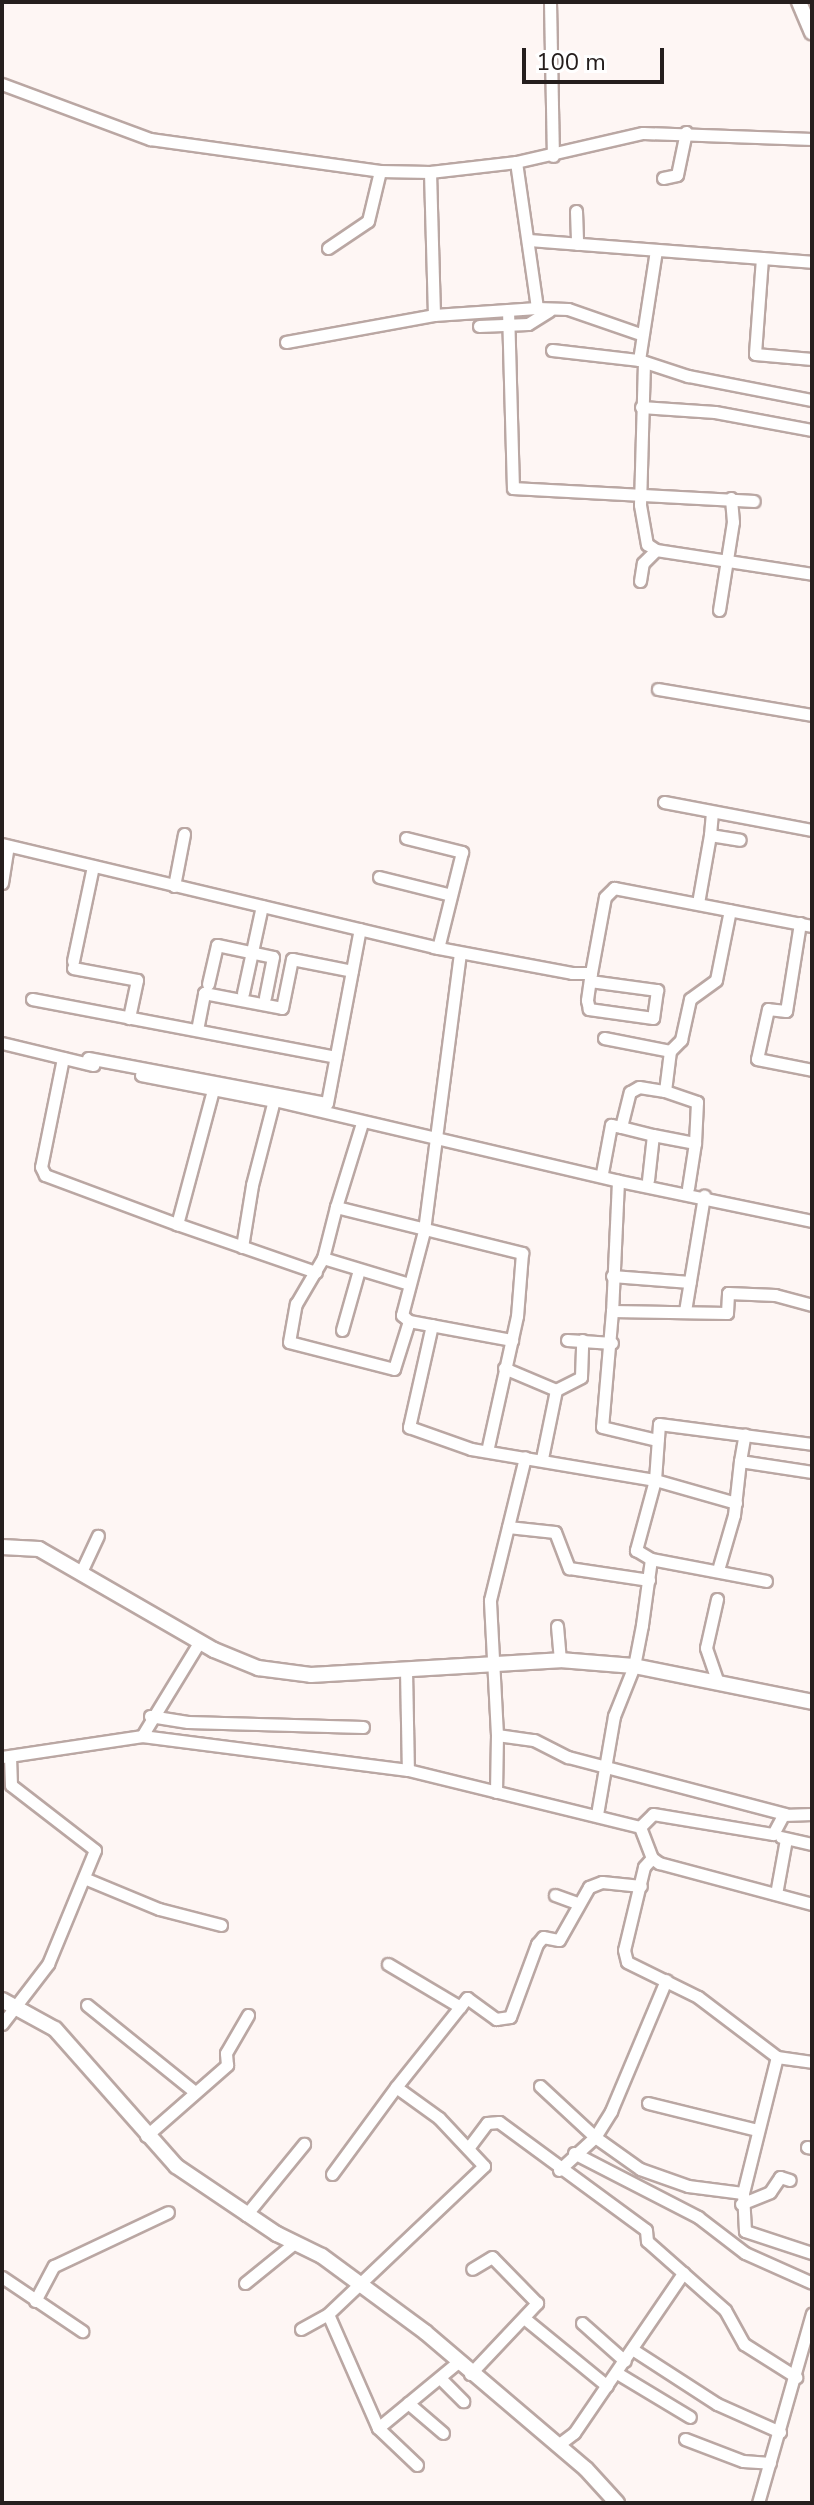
<!DOCTYPE html>
<style>
body{margin:0}
#map{position:relative;width:814px;height:2505px;overflow:hidden;background:#fef6f4;font-family:"Nunito Sans",sans-serif}
div>[style]{position:absolute}
[style*='--x']{left:calc(var(--x)*1px);top:calc(var(--y)*1px);width:calc(var(--w)*1px);rotate:calc(var(--a)*1deg)}
.roads{filter:drop-shadow(2px 0 #baa7a3) drop-shadow(-2px 0 #baa7a3) drop-shadow(0 2px #baa7a3) drop-shadow(0 -2px #baa7a3)}
.minor>*{height:11px;margin:-5.5px;padding:0 5.5px;transform-origin:5.5px;border-radius:5.5px;background:#fff}
.tertiary>*{height:14px;margin:-7px;padding:0 7px;transform-origin:7px;border-radius:7px;background:#fff}
span{translate:-50% -50%;white-space:nowrap;text-align:center;line-height:1.15;-webkit-text-stroke:8px #fff;paint-order:stroke}
.frame{position:absolute;inset:0;border:4px solid #251e1d;pointer-events:none}
.scale{position:absolute;left:522px;top:48px;width:142px;height:36px;box-sizing:border-box;border:4px solid #251e1d;border-top:0;padding-left:10px;font-size:24px;line-height:28px;white-space:nowrap;color:#251e1d;-webkit-text-stroke:6px #fff;paint-order:stroke}
</style>
<div id="map">
<div class="roads">
<div class="minor">
<div style="--x:550;--y:2;--w:154;--a:88.9"></div>
<div style="--x:2;--y:84;--w:158;--a:20.4"></div>
<div style="--x:150;--y:139;--w:232;--a:7.9"></div>
<div style="--x:380;--y:171;--w:50;--a:1.1"></div>
<div style="--x:430;--y:172;--w:87;--a:-6.6"></div>
<div style="--x:516;--y:162;--w:130;--a:-12.9"></div>
<div style="--x:643;--y:133;--w:169;--a:2"></div>
<div style="--x:516;--y:162;--w:148;--a:81.8"></div>
<div style="--x:430;--y:172;--w:143;--a:88.4"></div>
<div style="--x:663;--y:178;--w:14;--a:-12"></div>
<div style="--x:677;--y:175;--w:44;--a:-78.2"></div>
<div style="--x:576;--y:211;--w:33;--a:88"></div>
<div style="--x:528;--y:240;--w:285;--a:4.4"></div>
<div style="--x:328;--y:248;--w:48;--a:-34"></div>
<div style="--x:368;--y:221;--w:51;--a:-76.5"></div>
<div style="--x:762;--y:258;--w:96;--a:94.2"></div>
<div style="--x:755;--y:354;--w:57;--a:5"></div>
<div style="--x:508;--y:310;--w:178;--a:88.4"></div>
<div style="--x:513;--y:488;--w:241;--a:3.1"></div>
<div style="--x:479;--y:326;--w:49;--a:-2.3"></div>
<div style="--x:528;--y:324;--w:25;--a:-32"></div>
<div style="--x:286;--y:342;--w:150;--a:-10.3"></div>
<div style="--x:434;--y:315;--w:103;--a:-3.9"></div>
<div style="--x:537;--y:308;--w:31;--a:2"></div>
<div style="--x:568;--y:309;--w:76;--a:19.1"></div>
<div style="--x:552;--y:350;--w:88;--a:6.6"></div>
<div style="--x:639;--y:360;--w:52;--a:18.1"></div>
<div style="--x:688;--y:376;--w:126;--a:11"></div>
<div style="--x:639;--y:360;--w:111;--a:-81.2"></div>
<div style="--x:644;--y:362;--w:143;--a:91.6"></div>
<div style="--x:640;--y:505;--w:40;--a:80"></div>
<div style="--x:647;--y:544;--w:11;--a:34"></div>
<div style="--x:656;--y:550;--w:158;--a:8.7"></div>
<div style="--x:641;--y:407;--w:74;--a:3.9"></div>
<div style="--x:715;--y:412;--w:99;--a:10.5"></div>
<div style="--x:640;--y:581;--w:18;--a:-81"></div>
<div style="--x:643;--y:563;--w:18;--a:-45"></div>
<div style="--x:719;--y:610;--w:89;--a:-81"></div>
<div style="--x:733;--y:522;--w:24;--a:-95"></div>
<div style="--x:658;--y:689;--w:156;--a:9.6"></div>
<div style="--x:664;--y:802;--w:151;--a:10.7"></div>
<div style="--x:710;--y:835;--w:23;--a:-85"></div>
<div style="--x:406;--y:838;--w:58;--a:14"></div>
<div style="--x:462;--y:852;--w:99;--a:104"></div>
<div style="--x:2;--y:844;--w:443;--a:13.4"></div>
<div style="--x:433;--y:947;--w:141;--a:10.6"></div>
<div style="--x:572;--y:973;--w:19;--a:0"></div>
<div style="--x:591;--y:973;--w:77;--a:-79.6"></div>
<div style="--x:605;--y:897;--w:13;--a:-45"></div>
<div style="--x:614;--y:888;--w:202;--a:10.9"></div>
<div style="--x:379;--y:877;--w:74;--a:14"></div>
<div style="--x:2;--y:883;--w:37;--a:-81"></div>
<div style="--x:174;--y:886;--w:53;--a:-79.1"></div>
<div style="--x:698;--y:903;--w:69;--a:-80"></div>
<div style="--x:710;--y:835;--w:30;--a:9"></div>
<div style="--x:800;--y:923;--w:89;--a:99"></div>
<div style="--x:786;--y:1011;--w:18;--a:-174"></div>
<div style="--x:768;--y:1009;--w:51;--a:102.4"></div>
<div style="--x:757;--y:1059;--w:56;--a:11.3"></div>
<div style="--x:460;--y:953;--w:280;--a:97.4"></div>
<div style="--x:424;--y:1231;--w:87;--a:104.7"></div>
<div style="--x:402;--y:1315;--w:9;--a:41"></div>
<div style="--x:409;--y:1321;--w:105;--a:10.5"></div>
<div style="--x:73;--y:961;--w:97;--a:-78.1"></div>
<div style="--x:73;--y:968;--w:65;--a:10.6"></div>
<div style="--x:137;--y:980;--w:39;--a:102"></div>
<div style="--x:590;--y:981;--w:68;--a:7.7"></div>
<div style="--x:657;--y:990;--w:28;--a:98"></div>
<div style="--x:653;--y:1018;--w:65;--a:-172"></div>
<div style="--x:589;--y:1009;--w:9;--a:-103"></div>
<div style="--x:587;--y:1000;--w:27;--a:-82"></div>
<div style="--x:208;--y:984;--w:40;--a:-77"></div>
<div style="--x:217;--y:945;--w:57;--a:12.1"></div>
<div style="--x:273;--y:957;--w:41;--a:101.3"></div>
<div style="--x:243;--y:993;--w:89;--a:-77.7"></div>
<div style="--x:32;--y:999;--w:309;--a:10.8"></div>
<div style="--x:197;--y:1030;--w:38;--a:-79"></div>
<div style="--x:204;--y:993;--w:79;--a:10.9"></div>
<div style="--x:282;--y:1008;--w:50;--a:-78.5"></div>
<div style="--x:292;--y:959;--w:61;--a:11.3"></div>
<div style="--x:604;--y:1038;--w:67;--a:11.1"></div>
<div style="--x:2;--y:1043;--w:94;--a:13.6"></div>
<div style="--x:63;--y:1058;--w:111;--a:101.4"></div>
<div style="--x:41;--y:1167;--w:9;--a:63"></div>
<div style="--x:45;--y:1175;--w:141;--a:20.4"></div>
<div style="--x:88;--y:1058;--w:243;--a:10.7"></div>
<div style="--x:327;--y:1103;--w:177;--a:-79.3"></div>
<div style="--x:141;--y:1075;--w:131;--a:11"></div>
<div style="--x:213;--y:1090;--w:139;--a:105"></div>
<div style="--x:177;--y:1224;--w:147;--a:19.1"></div>
<div style="--x:653;--y:1135;--w:33;--a:-166"></div>
<div style="--x:621;--y:1127;--w:36;--a:-76"></div>
<div style="--x:630;--y:1092;--w:10;--a:-29"></div>
<div style="--x:639;--y:1087;--w:26;--a:9"></div>
<div style="--x:665;--y:1091;--w:40;--a:-82.9"></div>
<div style="--x:670;--y:1051;--w:16;--a:-45"></div>
<div style="--x:681;--y:1040;--w:42;--a:-77.6"></div>
<div style="--x:690;--y:999;--w:32;--a:-36"></div>
<div style="--x:716;--y:980;--w:71;--a:-78.7"></div>
<div style="--x:602;--y:1173;--w:49;--a:-79.4"></div>
<div style="--x:611;--y:1125;--w:10;--a:11"></div>
<div style="--x:648;--y:1180;--w:45;--a:-83.7"></div>
<div style="--x:653;--y:1135;--w:43;--a:10.8"></div>
<div style="--x:695;--y:1143;--w:41;--a:-87.2"></div>
<div style="--x:697;--y:1102;--w:34;--a:-161"></div>
<div style="--x:688;--y:1188;--w:46;--a:-81.2"></div>
<div style="--x:336;--y:1207;--w:88;--a:-72.8"></div>
<div style="--x:812;--y:1221;--w:198;--a:-168.3"></div>
<div style="--x:618;--y:1181;--w:130;--a:92.6"></div>
<div style="--x:612;--y:1311;--w:115;--a:1"></div>
<div style="--x:727;--y:1313;--w:20;--a:-87"></div>
<div style="--x:728;--y:1293;--w:47;--a:2.4"></div>
<div style="--x:775;--y:1295;--w:38;--a:15"></div>
<div style="--x:242;--y:1247;--w:63;--a:-80.8"></div>
<div style="--x:252;--y:1185;--w:88;--a:-75.5"></div>
<div style="--x:274;--y:1100;--w:353;--a:13.2"></div>
<div style="--x:323;--y:1258;--w:90;--a:16.8"></div>
<div style="--x:612;--y:1276;--w:78;--a:4.4"></div>
<div style="--x:612;--y:1311;--w:116;--a:94.9"></div>
<div style="--x:602;--y:1427;--w:57;--a:13.3"></div>
<div style="--x:685;--y:1311;--w:117;--a:-80.6"></div>
<div style="--x:409;--y:1321;--w:50;--a:107.4"></div>
<div style="--x:394;--y:1369;--w:108;--a:-165.6"></div>
<div style="--x:289;--y:1342;--w:39;--a:-80"></div>
<div style="--x:296;--y:1304;--w:53;--a:-59.6"></div>
<div style="--x:323;--y:1258;--w:53;--a:-75.7"></div>
<div style="--x:336;--y:1207;--w:192;--a:13.9"></div>
<div style="--x:522;--y:1253;--w:63;--a:94.5"></div>
<div style="--x:517;--y:1316;--w:138;--a:102.5"></div>
<div style="--x:432;--y:1325;--w:105;--a:102.7"></div>
<div style="--x:409;--y:1427;--w:66;--a:19.5"></div>
<div style="--x:471;--y:1449;--w:187;--a:9.6"></div>
<div style="--x:655;--y:1480;--w:73;--a:105.2"></div>
<div style="--x:636;--y:1550;--w:17;--a:31"></div>
<div style="--x:651;--y:1559;--w:67;--a:97.8"></div>
<div style="--x:642;--y:1625;--w:42;--a:101"></div>
<div style="--x:634;--y:1666;--w:54;--a:111.8"></div>
<div style="--x:614;--y:1716;--w:99;--a:99.8"></div>
<div style="--x:342;--y:1330;--w:62;--a:-74.2"></div>
<div style="--x:567;--y:1340;--w:45;--a:3.8"></div>
<div style="--x:504;--y:1368;--w:56;--a:22.9"></div>
<div style="--x:556;--y:1390;--w:69;--a:101.6"></div>
<div style="--x:556;--y:1390;--w:28;--a:-27"></div>
<div style="--x:581;--y:1377;--w:37;--a:-88"></div>
<div style="--x:740;--y:1461;--w:27;--a:-80"></div>
<div style="--x:736;--y:1503;--w:84;--a:-164.1"></div>
<div style="--x:655;--y:1480;--w:56;--a:-85.9"></div>
<div style="--x:659;--y:1424;--w:154;--a:7.4"></div>
<div style="--x:508;--y:1527;--w:47;--a:6.1"></div>
<div style="--x:555;--y:1532;--w:39;--a:69"></div>
<div style="--x:569;--y:1568;--w:81;--a:8.5"></div>
<div style="--x:651;--y:1559;--w:117;--a:10.8"></div>
<div style="--x:718;--y:1570;--w:57;--a:-73.8"></div>
<div style="--x:734;--y:1515;--w:54;--a:-83.7"></div>
<div style="--x:740;--y:1461;--w:73;--a:8.7"></div>
<div style="--x:81;--y:1572;--w:40;--a:-65"></div>
<div style="--x:717;--y:1599;--w:50;--a:102.7"></div>
<div style="--x:706;--y:1648;--w:36;--a:71"></div>
<div style="--x:557;--y:1626;--w:34;--a:85"></div>
<div style="--x:406;--y:1670;--w:100;--a:88.9"></div>
<div style="--x:150;--y:1716;--w:38;--a:9"></div>
<div style="--x:188;--y:1722;--w:175;--a:1.6"></div>
<div style="--x:497;--y:1735;--w:135;--a:-93"></div>
<div style="--x:490;--y:1600;--w:147;--a:-76.2"></div>
<div style="--x:142;--y:1736;--w:111;--a:-58.6"></div>
<div style="--x:2;--y:1757;--w:142;--a:-8.5"></div>
<div style="--x:142;--y:1736;--w:268;--a:7.3"></div>
<div style="--x:408;--y:1770;--w:239;--a:13.8"></div>
<div style="--x:640;--y:1827;--w:33;--a:69"></div>
<div style="--x:652;--y:1858;--w:9;--a:36"></div>
<div style="--x:659;--y:1863;--w:158;--a:15"></div>
<div style="--x:496;--y:1792;--w:57;--a:-89"></div>
<div style="--x:497;--y:1735;--w:37;--a:8"></div>
<div style="--x:534;--y:1740;--w:38;--a:27"></div>
<div style="--x:568;--y:1757;--w:225;--a:14.7"></div>
<div style="--x:640;--y:1827;--w:18;--a:-45"></div>
<div style="--x:653;--y:1814;--w:122;--a:9.5"></div>
<div style="--x:773;--y:1834;--w:21;--a:-62"></div>
<div style="--x:783;--y:1815;--w:29;--a:-2"></div>
<div style="--x:781;--y:1837;--w:32;--a:13"></div>
<div style="--x:652;--y:1858;--w:12;--a:132"></div>
<div style="--x:644;--y:1867;--w:85;--a:103.5"></div>
<div style="--x:624;--y:1950;--w:12;--a:76"></div>
<div style="--x:627;--y:1962;--w:79;--a:26.2"></div>
<div style="--x:698;--y:1997;--w:99;--a:37.2"></div>
<div style="--x:84;--y:1878;--w:81;--a:22.5"></div>
<div style="--x:159;--y:1909;--w:64;--a:14.5"></div>
<div style="--x:776;--y:1894;--w:56;--a:-79.7"></div>
<div style="--x:555;--y:1895;--w:23;--a:20"></div>
<div style="--x:388;--y:1964;--w:84;--a:30.8"></div>
<div style="--x:87;--y:2005;--w:139;--a:38.9"></div>
<div style="--x:2;--y:2024;--w:76;--a:-52.5"></div>
<div style="--x:48;--y:1964;--w:123;--a:-67.6"></div>
<div style="--x:95;--y:1850;--w:106;--a:-142.3"></div>
<div style="--x:11;--y:1785;--w:29;--a:-92"></div>
<div style="--x:540;--y:2086;--w:75;--a:42.8"></div>
<div style="--x:595;--y:2137;--w:55;--a:35.4"></div>
<div style="--x:640;--y:2169;--w:51;--a:19.5"></div>
<div style="--x:688;--y:2186;--w:55;--a:7.3"></div>
<div style="--x:743;--y:2193;--w:38;--a:87"></div>
<div style="--x:745;--y:2231;--w:71;--a:18.2"></div>
<div style="--x:648;--y:2103;--w:112;--a:13.9"></div>
<div style="--x:146;--y:2136;--w:108;--a:-41.2"></div>
<div style="--x:227;--y:2065;--w:12;--a:-95"></div>
<div style="--x:226;--y:2053;--w:44;--a:-59.9"></div>
<div style="--x:469;--y:2147;--w:30;--a:-53"></div>
<div style="--x:487;--y:2123;--w:12;--a:-5"></div>
<div style="--x:499;--y:2122;--w:182;--a:36.3"></div>
<div style="--x:646;--y:2230;--w:11;--a:85"></div>
<div style="--x:647;--y:2241;--w:104;--a:41.5"></div>
<div style="--x:725;--y:2310;--w:39;--a:61"></div>
<div style="--x:744;--y:2344;--w:62;--a:32.4"></div>
<div style="--x:807;--y:2147;--w:5;--a:11"></div>
<div style="--x:574;--y:2153;--w:140;--a:27.3"></div>
<div style="--x:698;--y:2217;--w:59;--a:37.5"></div>
<div style="--x:745;--y:2253;--w:73;--a:24.1"></div>
<div style="--x:559;--y:2170;--w:49;--a:-42.5"></div>
<div style="--x:595;--y:2137;--w:31;--a:-58"></div>
<div style="--x:611;--y:2111;--w:142;--a:-67.2"></div>
<div style="--x:332;--y:2174;--w:108;--a:-53.7"></div>
<div style="--x:743;--y:2193;--w:140;--a:-76"></div>
<div style="--x:777;--y:2057;--w:35;--a:8"></div>
<div style="--x:741;--y:2204;--w:31;--a:-22"></div>
<div style="--x:770;--y:2192;--w:18;--a:-56"></div>
<div style="--x:780;--y:2177;--w:10;--a:17"></div>
<div style="--x:246;--y:2215;--w:92;--a:-50.8"></div>
<div style="--x:2;--y:2277;--w:97;--a:34"></div>
<div style="--x:245;--y:2283;--w:62;--a:-39.1"></div>
<div style="--x:35;--y:2301;--w:40;--a:-62"></div>
<div style="--x:54;--y:2266;--w:126;--a:-25.3"></div>
<div style="--x:524;--y:2318;--w:107;--a:39.3"></div>
<div style="--x:582;--y:2323;--w:57;--a:41.5"></div>
<div style="--x:301;--y:2329;--w:31;--a:-29"></div>
<div style="--x:632;--y:2349;--w:101;--a:32.9"></div>
<div style="--x:717;--y:2404;--w:69;--a:24"></div>
<div style="--x:617;--y:2373;--w:85;--a:31.1"></div>
<div style="--x:470;--y:2374;--w:98;--a:-46.7"></div>
<div style="--x:537;--y:2303;--w:64;--a:-134.4"></div>
<div style="--x:492;--y:2257;--w:23;--a:149"></div>
<div style="--x:440;--y:2378;--w:33;--a:45"></div>
<div style="--x:408;--y:2403;--w:46;--a:40.6"></div>
<div style="--x:378;--y:2428;--w:124;--a:-113.7"></div>
<div style="--x:328;--y:2314;--w:215;--a:-43.5"></div>
<div style="--x:484;--y:2166;--w:66;--a:-133.2"></div>
<div style="--x:439;--y:2118;--w:53;--a:-144.2"></div>
<div style="--x:396;--y:2087;--w:114;--a:-51.4"></div>
<div style="--x:467;--y:1998;--w:36;--a:36"></div>
<div style="--x:496;--y:2019;--w:14;--a:-8"></div>
<div style="--x:510;--y:2017;--w:78;--a:-69.7"></div>
<div style="--x:537;--y:1944;--w:9;--a:-49"></div>
<div style="--x:543;--y:1937;--w:16;--a:11"></div>
<div style="--x:559;--y:1940;--w:61;--a:-60.5"></div>
<div style="--x:589;--y:1887;--w:14;--a:-21"></div>
<div style="--x:602;--y:1882;--w:39;--a:6"></div>
<div style="--x:685;--y:2439;--w:62;--a:20.8"></div>
<div style="--x:743;--y:2461;--w:27;--a:4"></div>
<div style="--x:558;--y:2445;--w:20;--a:-37"></div>
<div style="--x:574;--y:2433;--w:194;--a:-55.7"></div>
<div style="--x:417;--y:2465;--w:54;--a:-136.5"></div>
<div style="--x:378;--y:2428;--w:104;--a:-39.5"></div>
<div style="--x:758;--y:2503;--w:197;--a:-74.1"></div>
</div>
<div class="tertiary">
<div style="--x:799;--y:2;--w:33;--a:67"></div>
<div style="--x:2;--y:1547;--w:37;--a:3"></div>
<div style="--x:39;--y:1549;--w:202;--a:30"></div>
<div style="--x:214;--y:1650;--w:48;--a:22.2"></div>
<div style="--x:258;--y:1668;--w:53;--a:7.5"></div>
<div style="--x:311;--y:1675;--w:249;--a:-3.4"></div>
<div style="--x:560;--y:1660;--w:74;--a:4.6"></div>
<div style="--x:634;--y:1666;--w:182;--a:11.4"></div>
<div style="--x:2;--y:2000;--w:60;--a:28.7"></div>
<div style="--x:55;--y:2029;--w:183;--a:48.5"></div>
<div style="--x:176;--y:2166;--w:122;--a:34"></div>
<div style="--x:277;--y:2234;--w:50;--a:26.1"></div>
<div style="--x:322;--y:2256;--w:128;--a:36.4"></div>
<div style="--x:425;--y:2332;--w:211;--a:40.4"></div>
<div style="--x:586;--y:2469;--w:46;--a:47.6"></div>
</div>
</div>
<div class="frame"></div>
<div class="scale">100 m</div>
</div>
